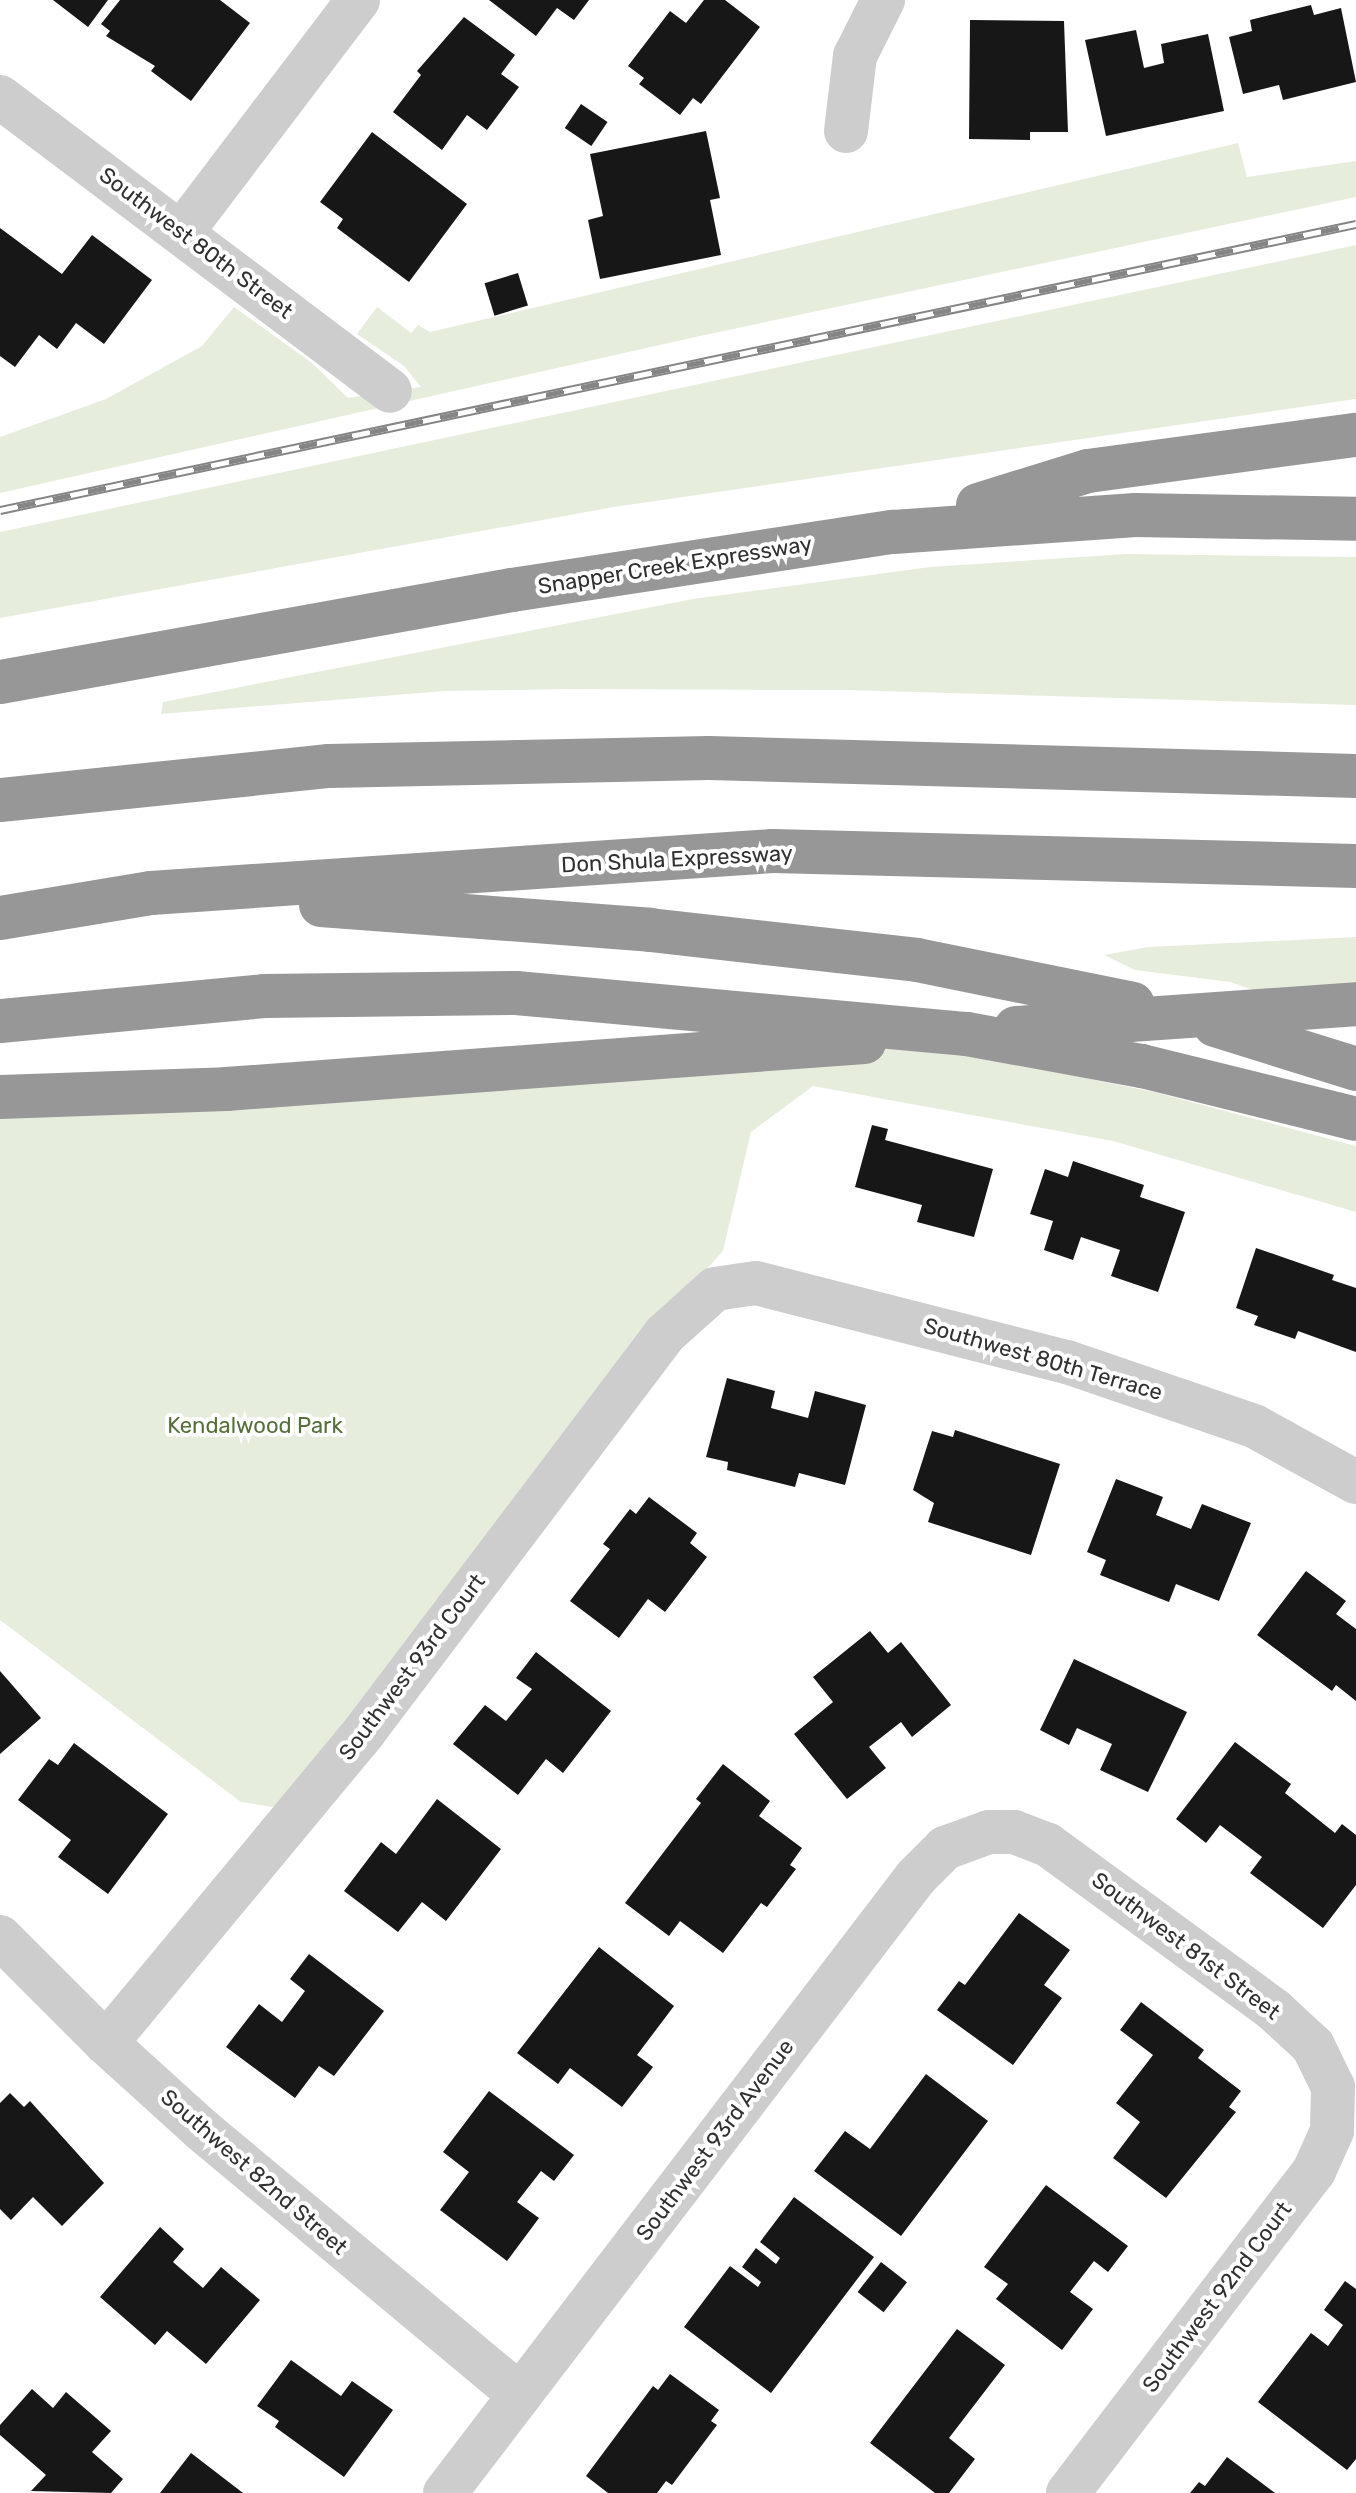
<!DOCTYPE html>
<style>
body{margin:0}
#map{position:relative;width:1356px;height:2493px;overflow:hidden;background:#fff;font-family:Rubik,sans-serif}
div>[style]{position:absolute}
[style*='--x']{left:calc(var(--x)*1px);top:calc(var(--y)*1px);width:calc(var(--w)*1px);rotate:calc(var(--a)*1deg)}
.green>*{inset:0;background:#e6eddd}
.building>*{inset:0;background:#171717;transform-origin:0 0}
.street>*{height:44px;margin:-22px;padding:0 22px;transform-origin:22px;border-radius:22px;background:#cdcdcd}
.highway>*{height:44px;margin:-22px;padding:0 22px;transform-origin:22px;border-radius:22px;background:#979797}
.rail>*{height:9px;margin-top:-4.5px;transform-origin:0;background:repeating-linear-gradient(90deg,#fff 0 18px,#858585 0 36px);box-sizing:border-box;border-block:2px solid #858585}
span{translate:-50% -50%;white-space:nowrap;text-align:center;line-height:1.15;-webkit-text-stroke:8px #fff;paint-order:stroke}
.street-label{font-size:22px;color:#303030}
.park-label{font-size:22px;color:#556e3a}
</style>
<div id="map">
<div class="green">
<div style="clip-path:polygon(1238px 143px,1247px 177px,1356px 161px,1356px 197px,700px 336px,0 493px,0 437px,106px 399px,202px 346px,234px 307px,312px 363px,348px 398px,421px 387px,404px 366px,357px 334px,377px 307px,411px 333px,418px 325px,430px 332px)"></div>
<div style="clip-path:polygon(1356px 245px,1356px 399px,614px 507px,0 618px,0 532px)"></div>
<div style="clip-path:polygon(1126px 554px,1356px 557px,1356px 705px,845px 690px,570px 689px,444px 691px,161px 714px,163px 702px,693px 599px,930px 567px)"></div>
<div style="clip-path:polygon(1356px 937px,1356px 1025px,1230px 982px,1135px 970px,1104px 955px,1148px 947px)"></div>
<div style="clip-path:polygon(910px 1042px,1154px 1092px,1356px 1146px,1356px 1212px,1113px 1141px,813px 1086px,751px 1132px,723px 1251px,663px 1317px,279px 1808px,241px 1802px,0 1620px,0 1084px)"></div>
</div>
<div class="building">
<div style="clip-path:polygon(53px 0,108px 0,88px 27px)"></div>
<div style="clip-path:polygon(120px 0,220px 0,250px 23px,191px 101px,151px 71px,155px 66px,106px 36px,110px 31px,101px 24px)"></div>
<div style="clip-path:polygon(489px 0,589px 0,574px 20px,557px 8px,536px 36px)"></div>
<div style="clip-path:polygon(704px 0,725px 0,760px 27px,701px 104px,693px 98px,680px 115px,639px 84px,644px 78px,628px 66px,670px 11px,686px 23px)"></div>
<div style="clip-path:polygon(1311px 5px,1314px 15px,1341px 8px,1356px 82px,1283px 100px,1279px 85px,1243px 94px,1229px 37px,1252px 31px,1250px 20px)"></div>
<div style="clip-path:polygon(464px 17px,515px 55px,501px 74px,519px 87px,487px 130px,467px 115px,442px 150px,393px 112px,421px 75px,417px 71px)"></div>
<div style="clip-path:polygon(970px 20px,1064px 21px,1068px 132px,1030px 132px,1030px 140px,969px 139px)"></div>
<div style="clip-path:polygon(1136px 30px,1144px 68px,1164px 63px,1161px 44px,1208px 34px,1224px 111px,1106px 136px,1085px 40px)"></div>
<div style="left:581px;top:104px;width:32px;height:29px;rotate:34deg"></div>
<div style="clip-path:polygon(706px 131px,720px 198px,710px 200px,721px 255px,600px 279px,588px 220px,603px 216px,590px 154px)"></div>
<div style="clip-path:polygon(372px 132px,467px 204px,409px 282px,337px 228px,343px 219px,320px 202px)"></div>
<div style="clip-path:polygon(0 228px,62px 274px,92px 235px,152px 280px,104px 344px,76px 323px,57px 349px,39px 335px,15px 367px,0 356px)"></div>
<div style="left:518px;top:273px;width:34px;height:35px;rotate:73deg"></div>
<div style="clip-path:polygon(872px 1125px,888px 1129px,885px 1140px,993px 1169px,974px 1237px,917px 1222px,922px 1205px,855px 1187px)"></div>
<div style="clip-path:polygon(1073px 1161px,1144px 1185px,1140px 1197px,1185px 1212px,1158px 1292px,1111px 1276px,1120px 1250px,1081px 1237px,1073px 1260px,1044px 1250px,1053px 1221px,1030px 1214px,1045px 1169px,1068px 1177px)"></div>
<div style="clip-path:polygon(1256px 1248px,1334px 1275px,1332px 1280px,1356px 1288px,1356px 1352px,1298px 1331px,1295px 1339px,1254px 1325px,1258px 1316px,1236px 1308px)"></div>
<div style="clip-path:polygon(727px 1378px,775px 1391px,771px 1408px,808px 1418px,815px 1391px,866px 1405px,845px 1485px,799px 1473px,795px 1487px,727px 1470px,728px 1462px,706px 1457px)"></div>
<div style="clip-path:polygon(955px 1430px,1060px 1464px,1031px 1555px,928px 1522px,934px 1503px,913px 1490px,932px 1431px,953px 1437px)"></div>
<div style="clip-path:polygon(1116px 1479px,1163px 1497px,1156px 1515px,1191px 1529px,1202px 1504px,1251px 1523px,1219px 1601px,1176px 1584px,1169px 1602px,1100px 1575px,1106px 1560px,1087px 1552px)"></div>
<div style="clip-path:polygon(649px 1497px,697px 1533px,690px 1543px,707px 1557px,665px 1612px,648px 1599px,619px 1638px,570px 1601px,610px 1549px,603px 1544px,630px 1509px,636px 1514px)"></div>
<div style="clip-path:polygon(1306px 1571px,1346px 1601px,1336px 1614px,1356px 1629px,1356px 1701px,1336px 1685px,1332px 1691px,1257px 1635px)"></div>
<div style="clip-path:polygon(870px 1631px,888px 1653px,901px 1642px,951px 1705px,912px 1737px,901px 1722px,869px 1747px,886px 1768px,847px 1799px,794px 1734px,833px 1702px,813px 1677px)"></div>
<div style="clip-path:polygon(536px 1652px,611px 1711px,563px 1773px,546px 1759px,518px 1795px,453px 1744px,485px 1705px,506px 1721px,532px 1689px,516px 1678px)"></div>
<div style="clip-path:polygon(1074px 1659px,1187px 1712px,1148px 1792px,1100px 1770px,1112px 1744px,1077px 1728px,1069px 1745px,1040px 1730px)"></div>
<div style="clip-path:polygon(0 1671px,41px 1718px,0 1754px)"></div>
<div style="clip-path:polygon(1235px 1742px,1291px 1784px,1285px 1793px,1335px 1833px,1342px 1824px,1356px 1835px,1356px 1885px,1323px 1928px,1250px 1873px,1262px 1857px,1220px 1825px,1206px 1843px,1176px 1819px)"></div>
<div style="clip-path:polygon(74px 1743px,168px 1814px,108px 1894px,58px 1857px,71px 1840px,18px 1800px,49px 1759px,58px 1765px)"></div>
<div style="clip-path:polygon(723px 1764px,770px 1801px,759px 1816px,802px 1848px,790px 1865px,796px 1869px,767px 1907px,761px 1903px,723px 1953px,680px 1921px,669px 1936px,625px 1903px,701px 1803px,696px 1799px)"></div>
<div style="clip-path:polygon(437px 1799px,501px 1849px,446px 1921px,422px 1902px,398px 1932px,344px 1891px,381px 1842px,396px 1854px)"></div>
<div style="clip-path:polygon(1019px 1913px,1070px 1950px,1044px 1985px,1062px 1998px,1013px 2065px,937px 2010px,959px 1981px,965px 1985px)"></div>
<div style="clip-path:polygon(599px 1947px,674px 2006px,637px 2055px,653px 2067px,622px 2107px,570px 2068px,558px 2084px,517px 2053px)"></div>
<div style="clip-path:polygon(309px 1954px,384px 2011px,334px 2076px,319px 2066px,295px 2098px,226px 2047px,259px 2004px,282px 2022px,305px 1991px,290px 1979px)"></div>
<div style="clip-path:polygon(1141px 2002px,1204px 2050px,1198px 2058px,1241px 2091px,1229px 2107px,1236px 2112px,1166px 2198px,1113px 2158px,1140px 2122px,1116px 2103px,1153px 2055px,1120px 2030px)"></div>
<div style="clip-path:polygon(926px 2074px,988px 2121px,901px 2236px,814px 2171px,845px 2131px,870px 2149px)"></div>
<div style="clip-path:polygon(489px 2091px,574px 2155px,554px 2181px,541px 2171px,517px 2202px,539px 2218px,507px 2261px,440px 2210px,469px 2172px,443px 2152px)"></div>
<div style="clip-path:polygon(10px 2093px,24px 2107px,30px 2101px,104px 2183px,62px 2226px,33px 2197px,11px 2220px,0 2209px,0 2103px)"></div>
<div style="clip-path:polygon(1046px 2185px,1128px 2246px,1108px 2272px,1094px 2261px,1070px 2292px,1093px 2309px,1062px 2350px,996px 2299px,1008px 2284px,984px 2267px)"></div>
<div style="clip-path:polygon(794px 2197px,874px 2257px,771px 2393px,684px 2327px,730px 2266px,758px 2287px,761px 2282px,742px 2267px,756px 2248px,776px 2264px,780px 2258px,760px 2242px)"></div>
<div style="clip-path:polygon(160px 2227px,184px 2249px,173px 2262px,203px 2288px,221px 2267px,260px 2300px,206px 2364px,167px 2331px,155px 2345px,100px 2297px)"></div>
<div style="left:881px;top:2262px;width:33px;height:38px;rotate:38deg"></div>
<div style="clip-path:polygon(1345px 2281px,1356px 2289px,1356px 2459px,1347px 2470px,1258px 2402px,1311px 2333px,1328px 2346px,1343px 2325px,1324px 2310px)"></div>
<div style="clip-path:polygon(957px 2329px,1005px 2365px,949px 2438px,975px 2459px,949px 2493px,935px 2493px,870px 2443px)"></div>
<div style="clip-path:polygon(291px 2360px,341px 2396px,352px 2381px,393px 2410px,344px 2477px,275px 2427px,279px 2421px,257px 2406px)"></div>
<div style="clip-path:polygon(670px 2374px,719px 2410px,711px 2421px,717px 2425px,672px 2485px,666px 2481px,657px 2493px,608px 2493px,586px 2476px,653px 2386px,658px 2390px)"></div>
<div style="clip-path:polygon(32px 2389px,53px 2408px,66px 2392px,111px 2431px,92px 2452px,123px 2479px,111px 2493px,31px 2491px,46px 2475px,0 2435px,0 2425px)"></div>
<div style="clip-path:polygon(191px 2453px,243px 2493px,160px 2493px)"></div>
<div style="clip-path:polygon(1227px 2457px,1275px 2493px,1190px 2493px,1199px 2482px,1205px 2486px)"></div>
</div>
<div class="street">
<div style="--x:0;--y:97;--w:488;--a:37"></div>
<div style="--x:846;--y:131;--w:76;--a:-83.2"></div>
<div style="--x:855;--y:56;--w:63;--a:-63.4"></div>
<div style="--x:182;--y:232;--w:291;--a:-52.8"></div>
<div style="--x:0;--y:1937;--w:150;--a:45"></div>
<div style="--x:106;--y:2043;--w:130;--a:42.2"></div>
<div style="--x:202;--y:2130;--w:414;--a:39.8"></div>
<div style="--x:106;--y:2043;--w:404;--a:-50.3"></div>
<div style="--x:364;--y:1732;--w:499;--a:-52.9"></div>
<div style="--x:665;--y:1334;--w:67;--a:-42"></div>
<div style="--x:715;--y:1289;--w:41;--a:-8.3"></div>
<div style="--x:756;--y:1283;--w:321;--a:14.3"></div>
<div style="--x:1067;--y:1362;--w:198;--a:18.9"></div>
<div style="--x:1254;--y:1426;--w:116;--a:28.8"></div>
<div style="--x:445;--y:2493;--w:775;--a:-52.6"></div>
<div style="--x:916;--y:1877;--w:41;--a:-45"></div>
<div style="--x:945;--y:1848;--w:47;--a:-20"></div>
<div style="--x:989;--y:1832;--w:25;--a:0"></div>
<div style="--x:1014;--y:1832;--w:36;--a:21"></div>
<div style="--x:1048;--y:1845;--w:280;--a:36.1"></div>
<div style="--x:1274;--y:2010;--w:53;--a:42.7"></div>
<div style="--x:1313;--y:2046;--w:46;--a:64"></div>
<div style="--x:1333;--y:2087;--w:44;--a:91.3"></div>
<div style="--x:1332;--y:2131;--w:44;--a:114.2"></div>
<div style="--x:1314;--y:2171;--w:405;--a:127.4"></div>
</div>
<div class="highway">
<div style="--x:978;--y:505;--w:115;--a:-17.2"></div>
<div style="--x:1088;--y:471;--w:270;--a:-7.7"></div>
<div style="--x:0;--y:682;--w:520;--a:-10.19"></div>
<div style="--x:512;--y:590;--w:385;--a:-8.7"></div>
<div style="--x:893;--y:532;--w:243;--a:-4"></div>
<div style="--x:1135;--y:515;--w:221;--a:1"></div>
<div style="--x:0;--y:800;--w:331;--a:-5.9"></div>
<div style="--x:329;--y:766;--w:380;--a:-1.2"></div>
<div style="--x:709;--y:758;--w:647;--a:1.59"></div>
<div style="--x:321;--y:905;--w:330;--a:4.3"></div>
<div style="--x:650;--y:930;--w:269;--a:6.4"></div>
<div style="--x:917;--y:960;--w:220;--a:11.5"></div>
<div style="--x:0;--y:918;--w:153;--a:-9.4"></div>
<div style="--x:151;--y:893;--w:623;--a:-3.86"></div>
<div style="--x:773;--y:851;--w:583;--a:1.47"></div>
<div style="--x:0;--y:1021;--w:265;--a:-5.4"></div>
<div style="--x:264;--y:996;--w:252;--a:-0.7"></div>
<div style="--x:516;--y:993;--w:453;--a:5.2"></div>
<div style="--x:967;--y:1034;--w:178;--a:10.4"></div>
<div style="--x:1142;--y:1066;--w:220;--a:13.9"></div>
<div style="--x:1215;--y:1025;--w:148;--a:17.3"></div>
<div style="--x:1016;--y:1028;--w:341;--a:-4"></div>
<div style="--x:0;--y:1097;--w:226;--a:-2"></div>
<div style="--x:226;--y:1089;--w:640;--a:-4.21"></div>
</div>
<div class="rail">
<div style="--x:0;--y:510;--w:1386;--a:-11.91"></div>
</div>
<div class="street-label">
<span style="left:196px;top:243px;rotate:37deg">Southwest 80th Street</span>
<span style="left:675px;top:565px;rotate:-9deg">Snapper Creek Expressway</span>
<span style="left:677px;top:859px;rotate:-3deg">Don Shula Expressway</span>
<span style="left:1043px;top:1359px;rotate:16deg">Southwest 80th Terrace</span>
<span style="left:412px;top:1667px;rotate:-53deg">Southwest 93rd Court</span>
<span style="left:1186px;top:1946px;rotate:37deg">Southwest 81st Street</span>
<span style="left:715px;top:2140px;rotate:-53deg">Southwest 93rd Avenue</span>
<span style="left:254px;top:2172px;rotate:41deg">Southwest 82nd Street</span>
<span style="left:1217px;top:2297px;rotate:-53deg">Southwest 92nd Court</span>
</div>
<div class="park-label">
<span style="left:255px;top:1426px">Kendalwood Park</span>
</div>
</div>
